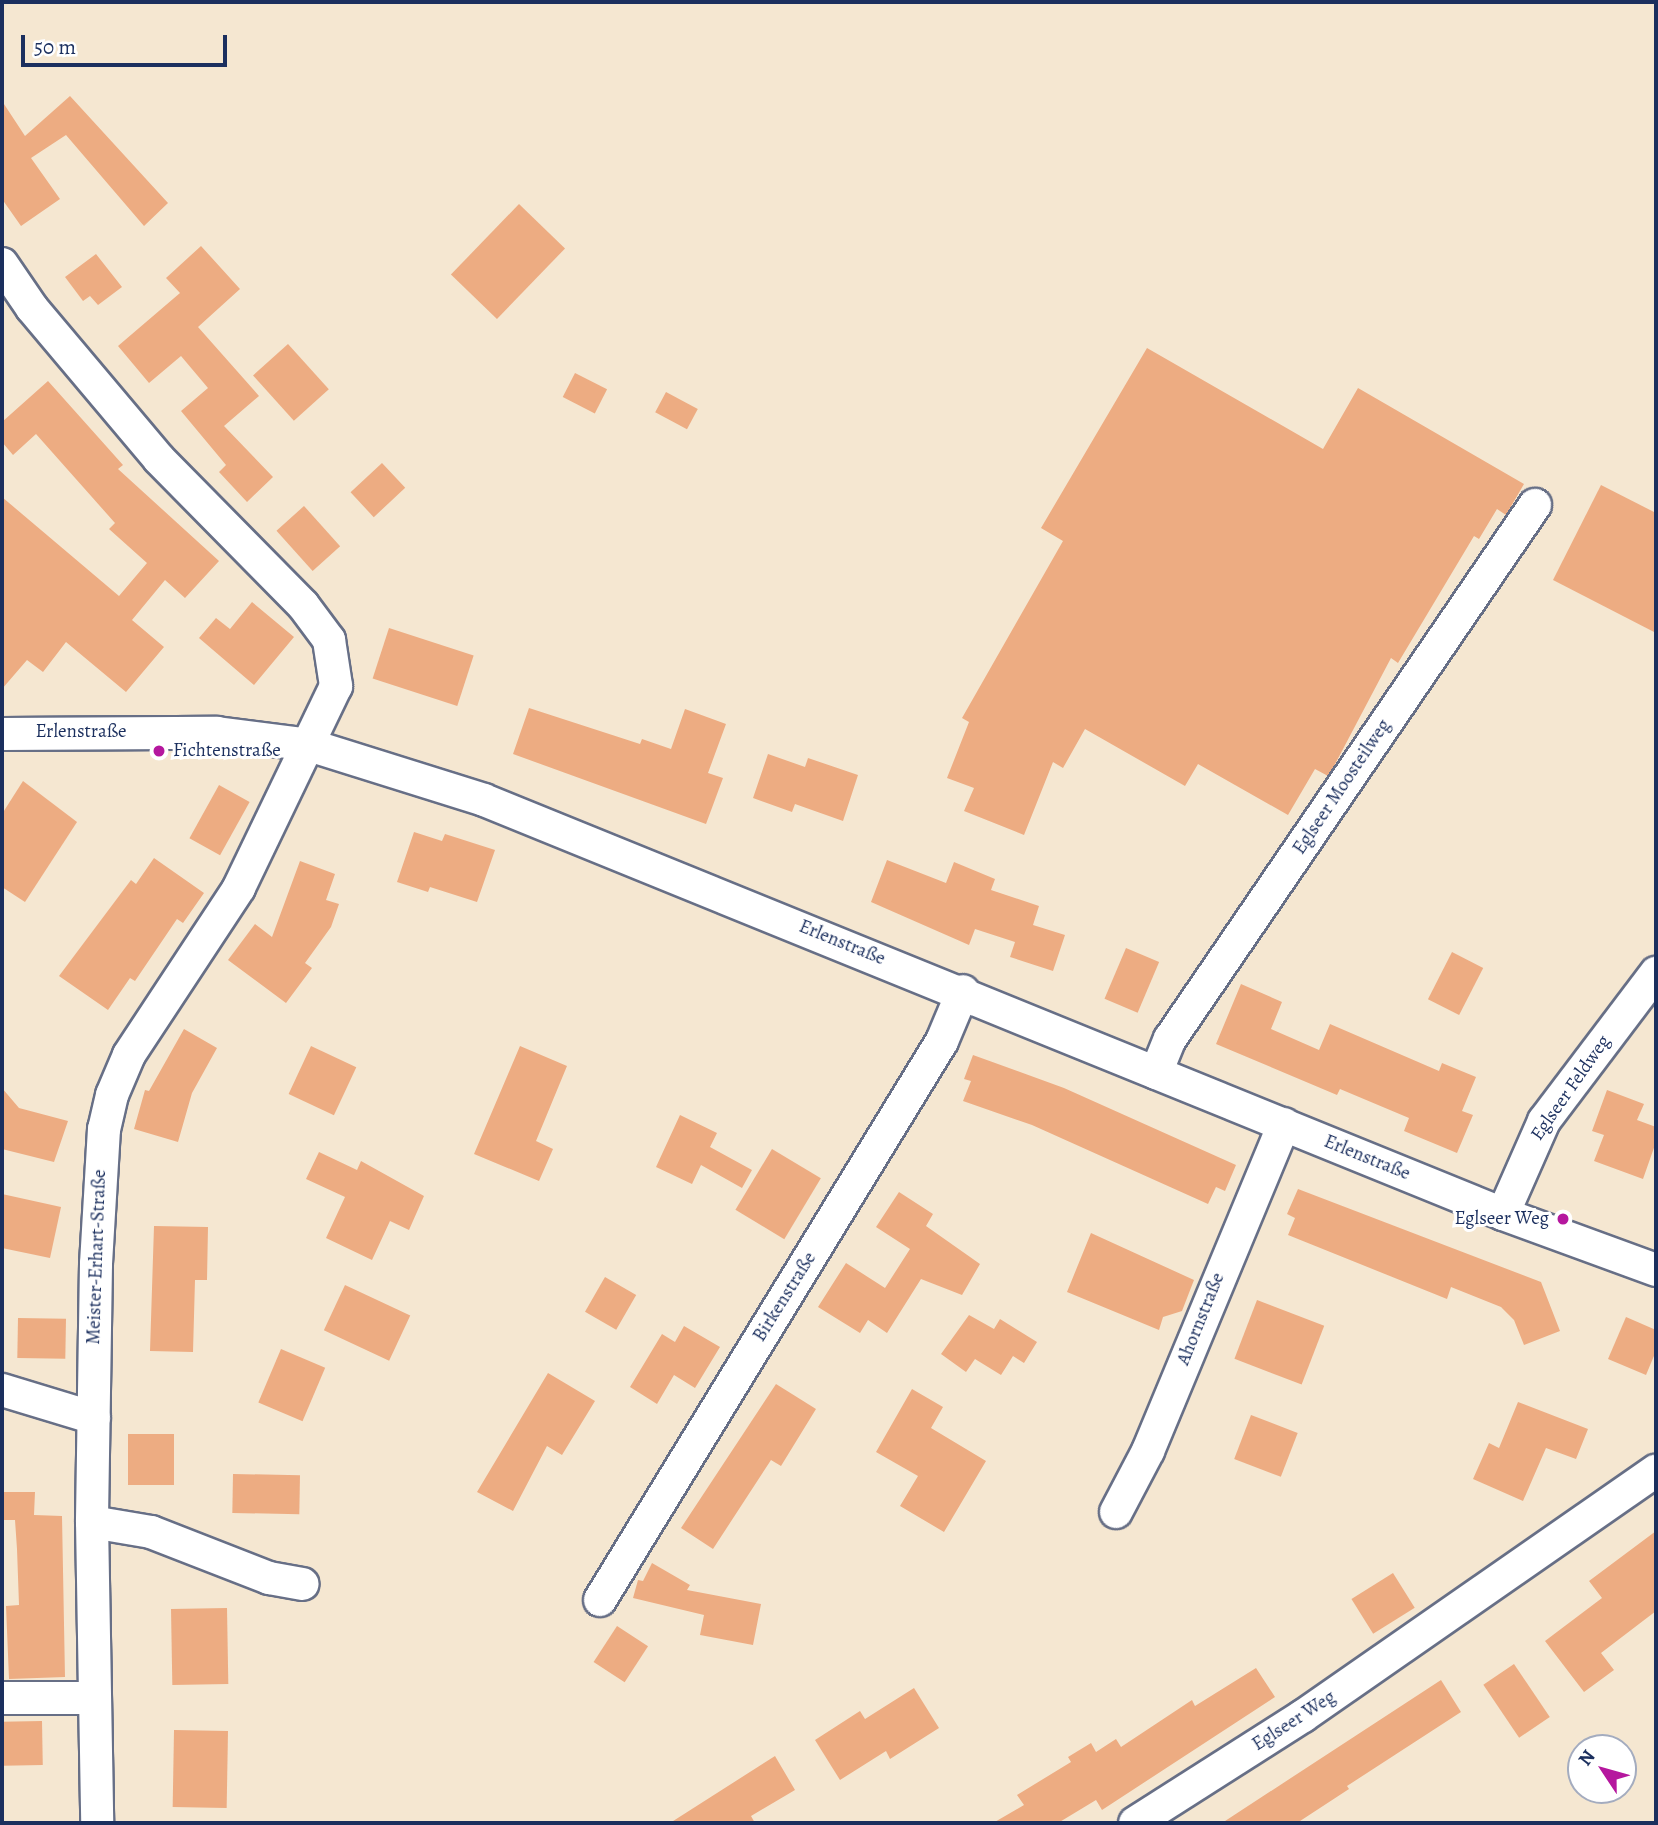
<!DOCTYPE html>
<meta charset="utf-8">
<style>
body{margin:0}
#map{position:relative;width:1658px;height:1825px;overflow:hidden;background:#f5e7d1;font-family:Alegreya,serif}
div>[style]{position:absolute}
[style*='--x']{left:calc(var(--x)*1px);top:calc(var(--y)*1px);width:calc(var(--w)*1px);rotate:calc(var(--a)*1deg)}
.building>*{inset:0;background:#edac82;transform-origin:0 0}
.roads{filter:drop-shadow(2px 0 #676f86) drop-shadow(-2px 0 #676f86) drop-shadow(0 2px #676f86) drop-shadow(0 -2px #676f86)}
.street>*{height:32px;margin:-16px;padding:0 16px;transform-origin:16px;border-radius:16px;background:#fff}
.dots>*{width:19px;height:19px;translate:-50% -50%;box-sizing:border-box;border:4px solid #fff;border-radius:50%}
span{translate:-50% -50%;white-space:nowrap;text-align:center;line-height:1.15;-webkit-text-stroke:6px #fff;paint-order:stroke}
.street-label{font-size:19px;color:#1b2f5e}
.poi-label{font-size:19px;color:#1b2f5e}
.left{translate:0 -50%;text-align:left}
.right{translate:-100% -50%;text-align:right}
.frame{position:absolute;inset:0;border:4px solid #1b2f5e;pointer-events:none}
.north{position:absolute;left:1567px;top:1734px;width:70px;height:70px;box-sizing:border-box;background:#fff;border:2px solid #a4acbf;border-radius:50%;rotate:306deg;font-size:19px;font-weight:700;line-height:28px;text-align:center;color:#1b2f5e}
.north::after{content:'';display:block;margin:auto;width:24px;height:32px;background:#b5179e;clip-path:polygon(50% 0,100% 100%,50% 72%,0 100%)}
.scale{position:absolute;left:21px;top:35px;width:206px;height:32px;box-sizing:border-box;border:4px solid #1b2f5e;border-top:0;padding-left:9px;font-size:21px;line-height:24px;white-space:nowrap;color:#1b2f5e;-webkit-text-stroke:5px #fff;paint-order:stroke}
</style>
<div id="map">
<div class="building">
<div style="clip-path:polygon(70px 96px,168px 203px,144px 226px,66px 135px,31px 158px,60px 199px,21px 226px,2px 199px,2px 101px,25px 136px)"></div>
<div style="left:519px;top:204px;width:64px;height:98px;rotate:44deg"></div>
<div style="clip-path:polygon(201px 246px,240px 289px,198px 327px,259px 396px,224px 426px,273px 477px,247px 502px,219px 472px,226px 465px,181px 411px,208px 388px,181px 356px,149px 383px,118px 346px,180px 293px,166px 278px)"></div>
<div style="clip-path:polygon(96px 254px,122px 287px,98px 305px,90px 296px,83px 301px,65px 277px)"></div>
<div style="left:288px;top:344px;width:61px;height:47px;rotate:48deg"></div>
<div style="clip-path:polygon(1147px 348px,1323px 449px,1358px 388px,1524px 484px,1506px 515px,1497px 509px,1479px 539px,1474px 536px,1398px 663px,1391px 658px,1333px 768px,1328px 776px,1315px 769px,1288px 815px,1198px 764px,1185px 786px,1085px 729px,1063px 768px,1053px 762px,1024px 835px,964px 811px,974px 788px,947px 778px,969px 722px,962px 718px,1063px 541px,1041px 528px)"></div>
<div style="left:575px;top:373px;width:36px;height:27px;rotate:27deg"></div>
<div style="clip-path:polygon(48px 381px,123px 465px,118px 469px,219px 561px,185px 598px,165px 580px,132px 620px,164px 647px,126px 692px,66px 642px,43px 672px,27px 660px,2px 689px,2px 497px,119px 596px,147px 563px,109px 529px,115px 523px,36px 434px,13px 455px,2px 442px,2px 422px)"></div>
<div style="left:666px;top:392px;width:36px;height:23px;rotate:28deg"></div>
<div style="left:382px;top:463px;width:34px;height:43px;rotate:47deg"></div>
<div style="clip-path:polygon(1601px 485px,1656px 513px,1656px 633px,1553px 580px)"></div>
<div style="left:304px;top:506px;width:54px;height:37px;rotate:48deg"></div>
<div style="clip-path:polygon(252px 602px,294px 637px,254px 685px,199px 638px,216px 618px,230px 629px)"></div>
<div style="left:389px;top:628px;width:89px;height:53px;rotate:18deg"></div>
<div style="clip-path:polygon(529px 708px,640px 744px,642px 739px,671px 749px,685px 709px,726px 724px,708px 773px,723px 778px,706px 824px,513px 754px)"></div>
<div style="clip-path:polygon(768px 754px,805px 767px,808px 758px,858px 775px,843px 821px,795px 804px,792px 812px,753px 798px)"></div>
<div style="clip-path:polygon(23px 781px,77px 822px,25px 902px,2px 887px,2px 814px)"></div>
<div style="left:219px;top:785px;width:35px;height:61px;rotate:29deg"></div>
<div style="clip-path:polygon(414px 832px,442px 841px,445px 834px,495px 850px,477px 902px,430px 887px,428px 892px,397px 882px)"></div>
<div style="clip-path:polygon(154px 858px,204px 893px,183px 923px,177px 919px,135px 981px,130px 978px,108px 1010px,59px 976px,131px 880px,136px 884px)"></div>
<div style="clip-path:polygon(887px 860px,946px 883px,954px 862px,995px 879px,991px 890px,1039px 906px,1033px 925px,1065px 935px,1053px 971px,1010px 957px,1015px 942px,975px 929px,969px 945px,871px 902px)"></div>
<div style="clip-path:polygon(300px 861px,335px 874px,326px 900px,339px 904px,331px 927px,305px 963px,312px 968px,286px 1003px,228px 960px,255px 924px,272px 937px)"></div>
<div style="left:1126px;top:948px;width:36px;height:55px;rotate:23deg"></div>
<div style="left:1452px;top:952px;width:35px;height:53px;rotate:27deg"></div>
<div style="clip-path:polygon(1241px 984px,1282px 1002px,1271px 1029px,1319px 1050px,1330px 1024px,1439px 1071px,1442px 1063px,1476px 1077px,1462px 1111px,1473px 1115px,1457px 1153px,1404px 1131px,1409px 1118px,1340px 1089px,1337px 1095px,1216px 1044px)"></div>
<div style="clip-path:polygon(184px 1029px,217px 1048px,192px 1093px,178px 1142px,134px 1129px,145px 1090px,149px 1091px)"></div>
<div style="left:311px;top:1046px;width:50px;height:53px;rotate:25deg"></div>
<div style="clip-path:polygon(520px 1046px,567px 1066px,536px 1141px,553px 1149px,539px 1181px,474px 1154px)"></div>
<div style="clip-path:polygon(973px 1055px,1064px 1088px,1236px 1165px,1225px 1191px,1216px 1187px,1208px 1204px,1032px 1125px,963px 1101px,971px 1081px,964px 1079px)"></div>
<div style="clip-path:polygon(2px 1088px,19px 1108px,68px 1121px,54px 1162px,2px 1149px)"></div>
<div style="clip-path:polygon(1607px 1090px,1644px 1104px,1637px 1120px,1656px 1127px,1656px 1142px,1643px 1179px,1594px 1161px,1604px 1135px,1592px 1131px)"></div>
<div style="clip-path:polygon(680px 1115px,717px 1133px,710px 1147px,752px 1170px,742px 1188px,701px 1165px,692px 1184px,656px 1167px)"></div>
<div style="left:772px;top:1149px;width:57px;height:71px;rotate:31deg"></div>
<div style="clip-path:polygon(319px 1152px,357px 1170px,361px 1161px,424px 1196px,409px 1230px,390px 1221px,372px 1260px,326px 1238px,345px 1197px,306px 1179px)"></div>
<div style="clip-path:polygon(1298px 1189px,1541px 1282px,1560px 1331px,1524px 1345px,1514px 1320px,1501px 1307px,1451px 1287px,1447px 1299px,1288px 1235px,1295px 1218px,1287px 1214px)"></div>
<div style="clip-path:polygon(899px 1192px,933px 1214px,926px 1226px,980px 1264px,962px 1295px,921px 1279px,887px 1333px,868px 1320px,860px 1333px,818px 1307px,846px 1263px,885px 1288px,910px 1249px,876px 1227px)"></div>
<div style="clip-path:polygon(2px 1194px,61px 1207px,50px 1258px,2px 1248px)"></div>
<div style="clip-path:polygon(154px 1226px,208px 1227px,207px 1280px,195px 1280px,193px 1352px,150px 1351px)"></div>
<div style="clip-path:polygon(1091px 1233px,1194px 1280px,1182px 1311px,1163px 1317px,1159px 1330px,1067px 1292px)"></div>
<div style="left:605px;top:1277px;width:36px;height:40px;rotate:30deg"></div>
<div style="left:345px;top:1285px;width:72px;height:50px;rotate:25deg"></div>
<div style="left:1257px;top:1300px;width:72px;height:63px;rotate:21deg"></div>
<div style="clip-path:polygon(969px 1315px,994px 1329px,1000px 1319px,1037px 1342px,1024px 1363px,1013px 1356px,1001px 1375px,975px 1359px,966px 1372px,941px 1354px)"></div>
<div style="clip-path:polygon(1626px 1317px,1656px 1330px,1656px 1351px,1646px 1375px,1608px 1359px)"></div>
<div style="left:18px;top:1318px;width:48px;height:40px;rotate:1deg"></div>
<div style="clip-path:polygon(684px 1326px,720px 1347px,695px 1388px,674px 1375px,657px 1404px,630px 1387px,662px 1334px,675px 1342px)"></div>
<div style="left:281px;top:1349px;width:48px;height:58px;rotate:23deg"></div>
<div style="clip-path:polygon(548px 1373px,595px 1401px,562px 1455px,547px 1446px,513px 1511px,477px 1492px)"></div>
<div style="clip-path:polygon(776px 1384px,816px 1409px,781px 1466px,771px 1460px,713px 1549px,681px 1528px)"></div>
<div style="clip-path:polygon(912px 1389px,943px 1407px,931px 1428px,986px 1461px,944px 1532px,900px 1506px,918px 1476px,876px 1452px)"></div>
<div style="clip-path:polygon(1518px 1402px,1588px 1429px,1576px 1459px,1546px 1448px,1523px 1501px,1473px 1479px,1489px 1443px,1499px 1448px)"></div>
<div style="left:1251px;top:1415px;width:50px;height:47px;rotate:21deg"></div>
<div style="left:128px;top:1434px;width:46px;height:51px"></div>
<div style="left:233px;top:1474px;width:67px;height:39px;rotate:1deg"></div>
<div style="clip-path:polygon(3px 1492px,35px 1492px,34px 1515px,62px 1516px,65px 1677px,9px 1679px,6px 1606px,19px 1605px,17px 1549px,15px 1520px,2px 1520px)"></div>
<div style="clip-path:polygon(1656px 1531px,1656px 1611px,1601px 1653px,1614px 1670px,1584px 1692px,1545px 1641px,1602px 1598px,1589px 1581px)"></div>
<div style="clip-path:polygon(652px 1563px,690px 1585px,687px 1590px,761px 1604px,753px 1645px,700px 1635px,704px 1615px,633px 1598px,638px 1580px,643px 1581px)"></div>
<div style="left:1393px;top:1573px;width:41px;height:49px;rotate:58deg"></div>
<div style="left:227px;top:1608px;width:76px;height:56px;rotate:89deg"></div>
<div style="left:617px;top:1626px;width:37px;height:43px;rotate:33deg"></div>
<div style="left:1514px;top:1664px;width:64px;height:37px;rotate:56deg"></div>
<div style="clip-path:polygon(1256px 1668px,1275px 1697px,1102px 1810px,1096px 1800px,1058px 1823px,993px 1823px,1024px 1805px,1017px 1795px,1071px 1762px,1068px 1757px,1091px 1743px,1096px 1752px,1116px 1739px,1121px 1747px,1192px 1700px,1195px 1706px)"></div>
<div style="clip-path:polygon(1441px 1680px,1461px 1712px,1347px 1786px,1349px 1789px,1297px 1823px,1222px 1823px)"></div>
<div style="clip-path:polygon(914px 1688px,939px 1728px,890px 1759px,886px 1751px,840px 1780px,815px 1740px,860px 1711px,865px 1719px)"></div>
<div style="left:42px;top:1721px;width:44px;height:40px;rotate:89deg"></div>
<div style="left:228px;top:1731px;width:77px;height:54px;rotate:91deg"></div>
<div style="clip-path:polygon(775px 1756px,795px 1790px,751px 1816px,755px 1823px,670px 1823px)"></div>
</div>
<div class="roads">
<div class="street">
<div style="--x:2;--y:264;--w:53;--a:55.7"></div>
<div style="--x:32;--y:308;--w:197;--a:49.9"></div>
<div style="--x:159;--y:459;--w:205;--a:45.4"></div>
<div style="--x:303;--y:605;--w:44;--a:53.4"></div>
<div style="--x:329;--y:640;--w:47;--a:81.3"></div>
<div style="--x:336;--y:686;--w:224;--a:115.7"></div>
<div style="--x:239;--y:888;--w:200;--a:123.4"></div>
<div style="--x:129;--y:1055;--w:43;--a:113"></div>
<div style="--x:112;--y:1095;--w:35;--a:103"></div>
<div style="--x:104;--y:1129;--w:135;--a:93.4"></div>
<div style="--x:96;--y:1264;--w:258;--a:90.9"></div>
<div style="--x:92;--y:1522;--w:301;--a:89"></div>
<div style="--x:2;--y:734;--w:215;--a:-0.3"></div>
<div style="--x:217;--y:733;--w:93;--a:7.4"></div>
<div style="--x:309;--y:745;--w:183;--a:17.4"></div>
<div style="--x:484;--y:800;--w:1100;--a:22.11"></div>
<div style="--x:1503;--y:1214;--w:163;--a:20.1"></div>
<div style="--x:1156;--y:1073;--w:37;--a:-68"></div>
<div style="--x:1170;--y:1039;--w:647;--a:-55.65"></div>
<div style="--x:1503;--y:1214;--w:102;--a:-66.2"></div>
<div style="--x:1544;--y:1121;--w:186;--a:-52.9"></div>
<div style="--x:2;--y:1390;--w:96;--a:16.9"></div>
<div style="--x:1116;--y:1512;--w:69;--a:-62.3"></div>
<div style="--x:1148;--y:1451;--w:354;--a:-67.4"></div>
<div style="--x:92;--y:1522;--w:60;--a:9.6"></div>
<div style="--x:151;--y:1532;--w:127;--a:21.3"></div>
<div style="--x:269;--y:1578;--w:34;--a:10"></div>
<div style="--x:600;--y:1600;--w:655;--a:-58.54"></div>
<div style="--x:942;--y:1041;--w:54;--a:-67.2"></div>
<div style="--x:2;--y:1698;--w:93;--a:0"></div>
<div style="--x:1135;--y:1823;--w:199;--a:-32.5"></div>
<div style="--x:1303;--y:1716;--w:430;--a:-34.8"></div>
</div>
</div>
<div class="dots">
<div style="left:159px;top:751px;background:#b5179e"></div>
<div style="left:1563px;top:1219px;background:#b5179e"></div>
</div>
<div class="street-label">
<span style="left:81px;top:732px">Erlenstraße</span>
<span style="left:1342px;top:787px;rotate:-56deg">Eglseer Moosteilweg</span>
<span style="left:842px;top:943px;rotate:22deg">Erlenstraße</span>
<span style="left:1571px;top:1088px;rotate:-55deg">Eglseer Feldweg</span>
<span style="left:1367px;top:1158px;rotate:22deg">Erlenstraße</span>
<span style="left:97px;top:1257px;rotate:-88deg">Meister-Erhart-Straße</span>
<span style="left:785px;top:1297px;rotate:-58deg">Birkenstraße</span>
<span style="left:1201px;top:1319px;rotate:-68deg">Ahornstraße</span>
<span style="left:1294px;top:1721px;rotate:-33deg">Eglseer Weg</span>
</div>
<div class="poi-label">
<span class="left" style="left:173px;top:751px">Fichtenstraße</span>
<span class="right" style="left:1549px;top:1219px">Eglseer Weg</span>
</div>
<div class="frame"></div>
<div class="north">N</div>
<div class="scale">50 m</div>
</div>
